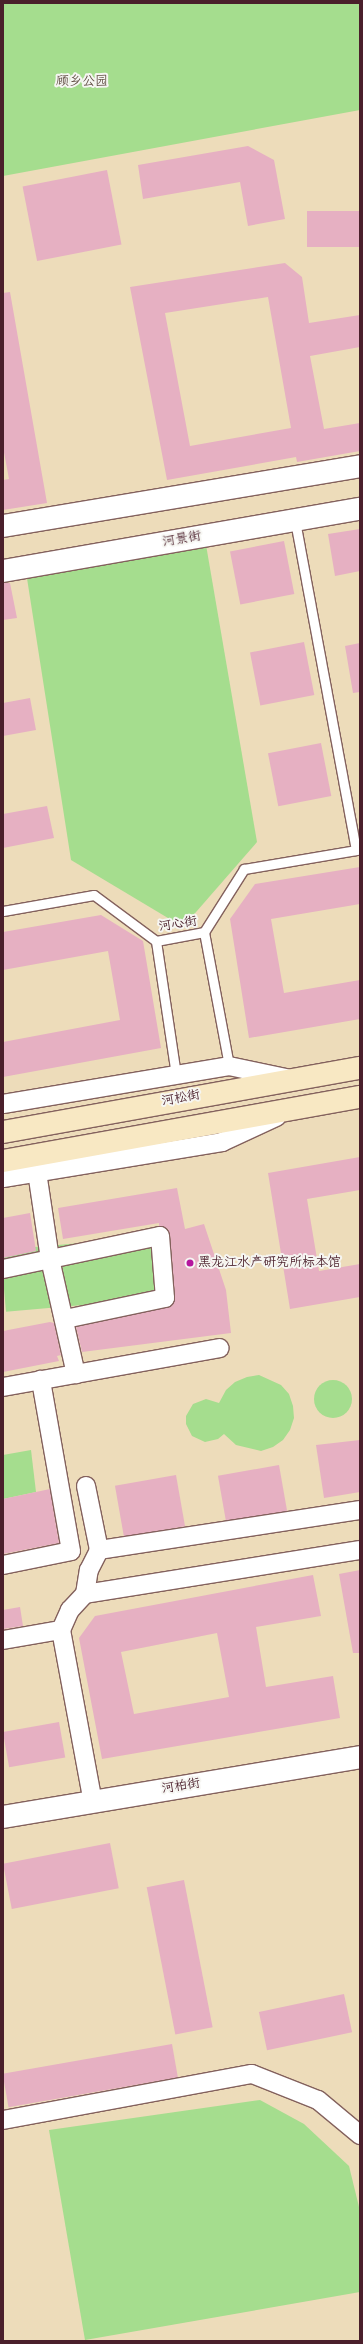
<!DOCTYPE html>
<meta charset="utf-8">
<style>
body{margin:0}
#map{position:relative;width:363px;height:2344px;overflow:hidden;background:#eddcba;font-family:"Indie Flower","LXGW WenKai TC",sans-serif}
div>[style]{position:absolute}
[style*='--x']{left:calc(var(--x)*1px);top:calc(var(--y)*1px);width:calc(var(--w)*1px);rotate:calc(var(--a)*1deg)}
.green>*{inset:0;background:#a5dd8e;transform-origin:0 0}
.round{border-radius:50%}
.building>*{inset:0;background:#e6b0c2;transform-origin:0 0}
.roads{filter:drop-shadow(1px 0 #83615d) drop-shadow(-1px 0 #83615d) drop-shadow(0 1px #83615d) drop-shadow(0 -1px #83615d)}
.service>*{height:9px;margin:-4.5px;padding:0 4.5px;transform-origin:4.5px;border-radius:4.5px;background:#fff}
.minor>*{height:18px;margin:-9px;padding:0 9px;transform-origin:9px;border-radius:9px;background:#fff}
.tertiary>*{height:22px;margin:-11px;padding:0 11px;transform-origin:11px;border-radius:11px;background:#fff}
.secondary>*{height:22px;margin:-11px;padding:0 11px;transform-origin:11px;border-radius:11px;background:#f8e8c3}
.dots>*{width:11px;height:11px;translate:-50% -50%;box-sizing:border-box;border:2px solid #f6f6f2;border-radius:50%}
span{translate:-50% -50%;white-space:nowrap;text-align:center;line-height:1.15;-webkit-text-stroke:4px #f6f6f2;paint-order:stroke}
.park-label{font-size:13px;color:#614e44}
.street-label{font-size:13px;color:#4a1f2b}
.poi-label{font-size:13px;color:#4a1f2b}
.left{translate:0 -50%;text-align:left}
.frame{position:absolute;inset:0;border:4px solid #4a1f2b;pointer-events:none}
</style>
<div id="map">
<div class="green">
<div style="clip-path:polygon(3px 3px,360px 3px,360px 110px,3px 176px)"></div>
<div style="clip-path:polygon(205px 539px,257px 842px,183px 927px,71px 860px,26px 572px)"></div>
<div style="left:160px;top:1236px;width:62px;height:160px;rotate:85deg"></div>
<div style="clip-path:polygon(259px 1375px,281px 1385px,289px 1394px,293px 1406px,294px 1418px,290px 1430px,283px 1440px,273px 1447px,261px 1451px,236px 1445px,224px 1434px,218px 1439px,205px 1442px,192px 1436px,186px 1424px,186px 1416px,193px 1404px,206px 1399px,219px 1403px,226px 1390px,235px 1382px,247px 1377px)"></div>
<div class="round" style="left:314px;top:1380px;width:38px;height:38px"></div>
<div style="clip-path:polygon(31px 1450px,36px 1492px,3px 1499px,3px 1455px)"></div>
<div style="clip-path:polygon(260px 2100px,304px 2124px,349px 2166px,360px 2211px,360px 2292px,85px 2340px,49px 2130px)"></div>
</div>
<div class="building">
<div style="clip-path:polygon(248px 146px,274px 160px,285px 219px,248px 226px,240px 182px,143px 199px,138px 165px)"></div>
<div style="left:107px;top:170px;width:76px;height:86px;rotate:79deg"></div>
<div style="left:360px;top:211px;width:36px;height:53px;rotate:90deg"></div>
<div style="clip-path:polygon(evenodd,285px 263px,302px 277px,309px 323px,360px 315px,360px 347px,310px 356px,324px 429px,360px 423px,360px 451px,297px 462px,296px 457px,167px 480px,130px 287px,285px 263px,268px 297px,291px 428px,190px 446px,165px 313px,268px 297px)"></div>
<div style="clip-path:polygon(10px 292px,47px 503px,3px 510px,3px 480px,9px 479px,3px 447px,3px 293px)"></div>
<div style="clip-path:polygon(360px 529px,360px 571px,335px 576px,328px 534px)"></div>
<div style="left:284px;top:541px;width:54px;height:55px;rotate:79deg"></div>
<div style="clip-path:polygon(3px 583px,10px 583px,17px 618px,3px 620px)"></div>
<div style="left:304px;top:642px;width:54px;height:55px;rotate:79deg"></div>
<div style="clip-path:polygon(360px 643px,360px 692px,353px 693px,345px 646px)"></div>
<div style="clip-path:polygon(30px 698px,36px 730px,3px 736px,3px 703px)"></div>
<div style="left:321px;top:743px;width:54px;height:54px;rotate:79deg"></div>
<div style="clip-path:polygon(47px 806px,54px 838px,3px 848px,3px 814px)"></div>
<div style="clip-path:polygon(360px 867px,360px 904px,271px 919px,284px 993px,360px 980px,360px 1019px,249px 1038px,230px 919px,255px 884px)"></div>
<div style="clip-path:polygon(101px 915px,143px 941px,161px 1048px,3px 1077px,3px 1042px,120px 1020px,108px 951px,3px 970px,3px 932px)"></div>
<div style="clip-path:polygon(360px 1157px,360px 1190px,307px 1199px,319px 1271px,360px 1264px,360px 1297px,290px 1309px,268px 1173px)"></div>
<div style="clip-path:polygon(177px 1188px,185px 1229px,204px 1224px,226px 1290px,231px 1333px,82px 1352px,76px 1327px,172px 1306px,175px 1297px,170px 1235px,168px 1229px,159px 1226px,159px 1223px,63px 1239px,58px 1208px)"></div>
<div style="clip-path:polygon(30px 1213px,36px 1251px,3px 1258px,3px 1218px)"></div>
<div style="clip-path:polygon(50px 1322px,54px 1323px,61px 1355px,57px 1356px,59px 1361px,3px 1372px,3px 1331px)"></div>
<div style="clip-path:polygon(360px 1440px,360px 1492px,324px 1498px,316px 1445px)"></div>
<div style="left:279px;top:1465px;width:47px;height:62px;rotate:80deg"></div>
<div style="left:176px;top:1475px;width:52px;height:62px;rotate:80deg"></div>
<div style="clip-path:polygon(50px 1489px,59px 1543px,3px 1554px,3px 1499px)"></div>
<div style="clip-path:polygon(360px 1570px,360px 1653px,353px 1653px,339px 1574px)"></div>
<div style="clip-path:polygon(evenodd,313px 1575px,321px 1616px,256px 1627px,266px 1687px,333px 1676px,340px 1718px,102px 1759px,79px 1638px,95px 1616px,313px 1575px,217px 1633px,229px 1697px,134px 1714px,121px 1652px,217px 1633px)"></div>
<div style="clip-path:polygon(20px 1607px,23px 1626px,3px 1629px,3px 1610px)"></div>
<div style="left:59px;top:1722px;width:36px;height:57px;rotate:80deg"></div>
<div style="left:110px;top:1843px;width:46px;height:109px;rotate:79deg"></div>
<div style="left:184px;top:1880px;width:150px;height:38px;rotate:79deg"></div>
<div style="left:344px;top:1994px;width:39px;height:87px;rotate:78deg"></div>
<div style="left:172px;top:2044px;width:34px;height:172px;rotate:80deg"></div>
</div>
<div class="roads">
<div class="service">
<div style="--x:3;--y:911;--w:92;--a:-10"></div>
<div style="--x:94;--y:895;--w:77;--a:36.6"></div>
<div style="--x:204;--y:932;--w:75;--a:-57.6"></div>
<div style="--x:244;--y:869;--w:114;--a:-9.6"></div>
<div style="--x:356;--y:850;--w:335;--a:-100.5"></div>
<div style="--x:176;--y:1075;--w:135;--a:-98.5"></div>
<div style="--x:156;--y:941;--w:49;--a:-10.6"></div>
<div style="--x:204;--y:932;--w:136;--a:79.4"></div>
</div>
<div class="minor">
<div style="--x:3;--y:1104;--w:229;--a:-9.5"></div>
<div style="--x:229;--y:1066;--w:62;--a:12"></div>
<div style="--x:37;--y:1172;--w:88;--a:81.5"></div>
<div style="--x:50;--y:1259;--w:118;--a:77.3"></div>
<div style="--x:3;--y:1178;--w:222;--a:-9.3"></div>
<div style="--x:222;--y:1142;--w:60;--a:-24.8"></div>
<div style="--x:3;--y:1269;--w:160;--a:-11.9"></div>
<div style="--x:160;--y:1236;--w:62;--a:85.4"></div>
<div style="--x:165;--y:1298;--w:102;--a:168.1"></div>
<div style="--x:3;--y:1387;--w:220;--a:-10.2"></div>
<div style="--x:86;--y:1486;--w:65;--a:78.5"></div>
<div style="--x:3;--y:1565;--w:69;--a:-11.6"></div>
<div style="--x:71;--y:1551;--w:174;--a:-100"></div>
<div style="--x:85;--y:1594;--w:278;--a:-9.1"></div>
<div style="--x:61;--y:1630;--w:175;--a:79.5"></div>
<div style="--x:3;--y:1640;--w:59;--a:-9.8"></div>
<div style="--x:61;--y:1630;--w:22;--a:-66"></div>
<div style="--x:70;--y:1610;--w:22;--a:-47"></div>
<div style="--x:85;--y:1594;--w:24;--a:-81"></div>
<div style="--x:89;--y:1570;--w:22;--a:-63"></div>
<div style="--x:99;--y:1550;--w:264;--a:-8.7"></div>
<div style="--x:3;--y:2120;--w:253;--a:-10.5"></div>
<div style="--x:252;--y:2074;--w:71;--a:21.5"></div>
<div style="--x:318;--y:2100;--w:55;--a:39.8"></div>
</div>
<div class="tertiary">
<div style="--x:3;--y:526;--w:362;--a:-9.5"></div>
<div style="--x:3;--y:571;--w:362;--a:-9.9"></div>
<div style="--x:3;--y:1817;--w:362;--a:-9.5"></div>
</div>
<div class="secondary">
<div style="--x:3;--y:1132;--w:363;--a:-10.2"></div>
<div style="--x:3;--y:1161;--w:363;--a:-10.2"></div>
</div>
</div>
<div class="dots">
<div style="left:190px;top:1263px;background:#b5179e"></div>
</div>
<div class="park-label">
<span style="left:82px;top:82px">顾乡公园</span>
</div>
<div class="street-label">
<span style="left:182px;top:540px;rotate:-10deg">河景街</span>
<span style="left:178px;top:925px;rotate:-9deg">河心街</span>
<span style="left:181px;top:1099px;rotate:-10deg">河松街</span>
<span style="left:181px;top:1787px;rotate:-9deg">河柏街</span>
</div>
<div class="poi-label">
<span class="left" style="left:198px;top:1263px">黑龙江水产研究所标本馆</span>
</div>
<div class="frame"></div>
</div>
